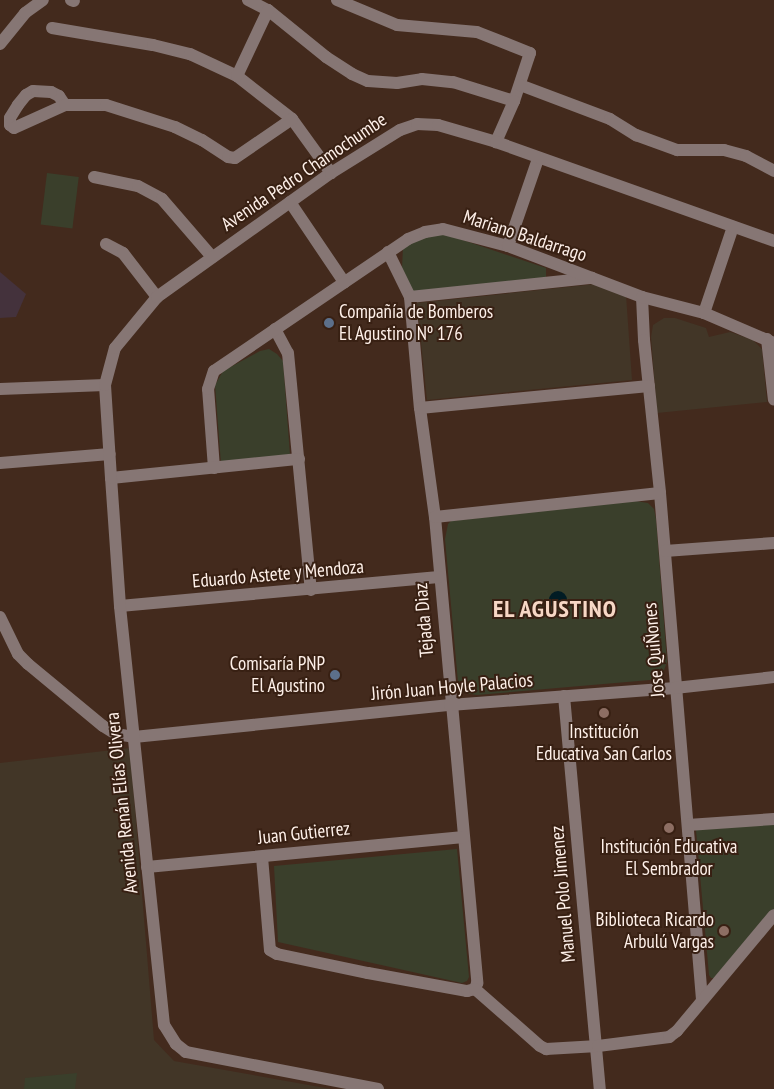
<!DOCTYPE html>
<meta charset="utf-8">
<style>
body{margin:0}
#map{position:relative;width:774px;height:1089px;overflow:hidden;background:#432a1d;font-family:"PT Sans Narrow",sans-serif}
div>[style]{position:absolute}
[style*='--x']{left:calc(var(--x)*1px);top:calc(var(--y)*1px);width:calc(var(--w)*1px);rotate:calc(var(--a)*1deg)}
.education>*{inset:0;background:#423627}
.medical>*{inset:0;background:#44323c}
.green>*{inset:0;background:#3a3f2b;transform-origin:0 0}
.water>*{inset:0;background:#011c24}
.round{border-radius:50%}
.minor>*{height:12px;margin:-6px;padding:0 6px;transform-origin:6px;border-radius:6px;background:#867674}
.dots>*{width:14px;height:14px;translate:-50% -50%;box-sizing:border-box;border:2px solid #382013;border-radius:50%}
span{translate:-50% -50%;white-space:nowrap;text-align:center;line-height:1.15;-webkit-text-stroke:4px #382013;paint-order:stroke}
.street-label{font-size:19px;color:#fef0e9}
.poi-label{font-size:19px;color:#fef0e9}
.left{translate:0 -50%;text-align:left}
.right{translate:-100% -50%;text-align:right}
.district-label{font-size:24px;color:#f7d7c5;font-weight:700;letter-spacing:1px}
</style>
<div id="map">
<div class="education">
<div style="clip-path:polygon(596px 284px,626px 295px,632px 380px,427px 400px,417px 303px)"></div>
<div style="clip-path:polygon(664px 318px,675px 318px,706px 328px,709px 337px,730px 332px,753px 340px,762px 349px,767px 402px,657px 413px,651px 337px,653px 325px)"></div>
<div style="clip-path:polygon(130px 748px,154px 1040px,174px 1061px,331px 1089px,0 1089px,0 763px)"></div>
</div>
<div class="medical">
<div style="clip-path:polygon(0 272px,26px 294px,16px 317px,0 318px)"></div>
</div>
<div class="green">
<div style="left:47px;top:173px;width:32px;height:52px;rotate:7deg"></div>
<div style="clip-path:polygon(428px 234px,445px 234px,546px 268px,546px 282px,414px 294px,402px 269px,403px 246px)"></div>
<div style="clip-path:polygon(269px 349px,277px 354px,283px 361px,290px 455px,221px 464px,215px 385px,223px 371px,260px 351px)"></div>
<div style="clip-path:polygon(636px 501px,648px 503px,654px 509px,656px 519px,667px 662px,663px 673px,650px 680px,477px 695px,464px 693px,458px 682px,445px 539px,448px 524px,451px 521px)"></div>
<div style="clip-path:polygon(774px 824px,774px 911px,714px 978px,711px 978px,709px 975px,696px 830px)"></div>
<div style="clip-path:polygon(457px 849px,469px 977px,467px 981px,462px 983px,278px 942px,274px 866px)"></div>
<div style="clip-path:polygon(77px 1073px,75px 1089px,24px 1089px,25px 1078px)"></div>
</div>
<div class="water">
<div class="round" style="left:549px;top:591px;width:18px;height:18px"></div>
</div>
<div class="minor">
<div style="--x:71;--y:0;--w:3;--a:18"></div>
<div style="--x:248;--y:0;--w:22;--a:27"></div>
<div style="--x:268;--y:10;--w:75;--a:39"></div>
<div style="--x:326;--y:57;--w:31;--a:33"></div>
<div style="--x:352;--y:74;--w:17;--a:24"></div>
<div style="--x:368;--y:81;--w:29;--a:4"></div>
<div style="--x:397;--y:83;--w:25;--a:-9"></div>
<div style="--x:422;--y:79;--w:31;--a:6"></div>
<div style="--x:453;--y:82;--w:64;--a:17.3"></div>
<div style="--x:337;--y:0;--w:65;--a:22.6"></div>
<div style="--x:397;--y:25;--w:80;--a:5"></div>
<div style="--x:477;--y:32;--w:57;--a:21.6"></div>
<div style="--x:530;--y:53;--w:51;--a:108.4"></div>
<div style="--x:514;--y:101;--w:45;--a:113.7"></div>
<div style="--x:52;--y:28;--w:102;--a:9.6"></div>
<div style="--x:153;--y:45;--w:38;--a:14"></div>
<div style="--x:190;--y:54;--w:52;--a:25.1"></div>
<div style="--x:237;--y:76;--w:70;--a:38"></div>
<div style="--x:292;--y:119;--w:67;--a:54.2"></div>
<div style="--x:0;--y:44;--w:40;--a:-51"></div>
<div style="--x:25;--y:13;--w:22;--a:-36"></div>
<div style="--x:237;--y:76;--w:73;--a:-64.8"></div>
<div style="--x:520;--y:85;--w:96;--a:20.7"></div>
<div style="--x:610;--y:119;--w:31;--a:32"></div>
<div style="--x:636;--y:135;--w:44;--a:20.1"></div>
<div style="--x:677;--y:150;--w:47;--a:0"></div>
<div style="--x:724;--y:150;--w:23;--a:15"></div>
<div style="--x:746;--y:156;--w:32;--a:28"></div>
<div style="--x:65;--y:105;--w:11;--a:-124"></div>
<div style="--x:59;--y:96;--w:9;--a:-153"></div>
<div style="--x:51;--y:92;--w:18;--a:-177"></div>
<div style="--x:33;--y:91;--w:8;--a:150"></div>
<div style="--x:26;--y:95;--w:13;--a:129"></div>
<div style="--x:18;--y:105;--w:15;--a:122"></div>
<div style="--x:10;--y:118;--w:7;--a:90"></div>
<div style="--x:10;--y:125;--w:5;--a:37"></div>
<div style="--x:14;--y:128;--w:56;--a:-24.3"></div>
<div style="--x:65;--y:105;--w:41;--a:0"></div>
<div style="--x:106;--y:105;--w:72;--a:17.7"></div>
<div style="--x:175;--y:127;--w:30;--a:26"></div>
<div style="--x:202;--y:140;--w:31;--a:33"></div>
<div style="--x:228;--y:157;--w:7;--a:8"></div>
<div style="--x:235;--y:158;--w:69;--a:-34.4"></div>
<div style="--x:94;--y:177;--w:45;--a:11.6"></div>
<div style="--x:138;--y:186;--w:27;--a:28"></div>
<div style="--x:162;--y:199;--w:77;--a:49.2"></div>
<div style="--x:290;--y:202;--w:97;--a:56"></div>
<div style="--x:106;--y:244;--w:19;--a:28"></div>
<div style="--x:123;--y:253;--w:56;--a:52.3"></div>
<div style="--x:508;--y:246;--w:92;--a:-71"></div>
<div style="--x:388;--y:252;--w:50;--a:63.9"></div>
<div style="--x:410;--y:297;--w:111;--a:84.9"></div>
<div style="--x:420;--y:408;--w:110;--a:82.2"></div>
<div style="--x:435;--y:517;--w:468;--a:84.8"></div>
<div style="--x:477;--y:983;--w:6;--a:108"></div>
<div style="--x:410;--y:297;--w:183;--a:-6"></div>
<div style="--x:642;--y:297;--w:43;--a:87.3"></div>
<div style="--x:644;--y:340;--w:154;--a:84"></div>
<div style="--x:660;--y:493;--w:508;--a:85.26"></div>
<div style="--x:704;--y:313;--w:91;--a:-71.4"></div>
<div style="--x:275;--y:329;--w:27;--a:62"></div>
<div style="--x:288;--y:353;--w:238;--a:84.5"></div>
<div style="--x:767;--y:339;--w:61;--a:83.5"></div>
<div style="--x:0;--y:389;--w:105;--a:-2.2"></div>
<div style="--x:420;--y:408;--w:230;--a:-5.5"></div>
<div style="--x:0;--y:463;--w:110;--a:-4.7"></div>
<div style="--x:214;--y:468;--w:79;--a:-94.3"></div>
<div style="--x:208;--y:389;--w:19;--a:-72"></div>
<div style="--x:214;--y:371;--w:235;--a:-34.2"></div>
<div style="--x:408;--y:239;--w:18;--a:-22"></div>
<div style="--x:425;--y:232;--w:18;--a:-9"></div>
<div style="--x:443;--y:229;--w:67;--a:14.7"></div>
<div style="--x:508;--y:246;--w:143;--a:20.8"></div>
<div style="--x:642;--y:297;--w:64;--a:14.5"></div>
<div style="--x:704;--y:313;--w:76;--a:23.2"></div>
<div style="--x:111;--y:478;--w:189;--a:-5.8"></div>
<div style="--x:435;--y:517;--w:226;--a:-6.1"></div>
<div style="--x:665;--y:551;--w:109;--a:-4.2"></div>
<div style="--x:120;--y:606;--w:320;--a:-5.2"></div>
<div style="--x:0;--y:617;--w:41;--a:64.1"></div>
<div style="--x:18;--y:654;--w:14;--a:45"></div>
<div style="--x:28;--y:664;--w:97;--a:39.6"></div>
<div style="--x:103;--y:726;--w:15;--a:32"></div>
<div style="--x:116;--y:734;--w:18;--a:9"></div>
<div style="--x:134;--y:737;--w:318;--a:-5.8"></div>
<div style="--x:450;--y:705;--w:226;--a:-4.3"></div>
<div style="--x:675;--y:688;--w:100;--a:-6.3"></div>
<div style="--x:564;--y:696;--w:395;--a:84.8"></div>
<div style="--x:688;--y:825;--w:86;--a:-4"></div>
<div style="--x:262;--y:857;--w:93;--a:85.1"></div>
<div style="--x:270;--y:950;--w:8;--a:30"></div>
<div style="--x:277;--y:954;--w:93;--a:11.8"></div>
<div style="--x:368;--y:973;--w:101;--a:10.3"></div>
<div style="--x:467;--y:991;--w:8;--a:-14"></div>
<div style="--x:147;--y:867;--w:318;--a:-5.4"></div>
<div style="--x:475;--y:989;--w:86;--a:41.2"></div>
<div style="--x:540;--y:1046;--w:7;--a:27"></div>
<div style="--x:546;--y:1049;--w:52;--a:-3.3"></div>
<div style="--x:598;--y:1046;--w:72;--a:-7.2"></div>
<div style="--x:669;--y:1037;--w:10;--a:-37"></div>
<div style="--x:677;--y:1031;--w:151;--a:-50.1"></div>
<div style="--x:378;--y:1089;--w:196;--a:-169.1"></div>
<div style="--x:186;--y:1052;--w:13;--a:-141"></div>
<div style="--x:176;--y:1044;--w:22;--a:-122"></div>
<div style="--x:164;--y:1025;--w:421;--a:-96"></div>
<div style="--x:120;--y:606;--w:128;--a:-94"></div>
<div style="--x:111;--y:478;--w:93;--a:-93.7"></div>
<div style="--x:105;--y:385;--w:38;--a:-75"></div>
<div style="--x:115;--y:348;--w:66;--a:-50.5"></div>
<div style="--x:157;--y:297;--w:214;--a:-35.5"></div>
<div style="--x:331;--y:173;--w:81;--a:-31.9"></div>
<div style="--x:400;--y:130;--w:18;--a:-19"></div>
<div style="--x:417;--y:124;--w:21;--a:3"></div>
<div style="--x:438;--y:125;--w:60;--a:16.3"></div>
<div style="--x:496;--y:142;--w:295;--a:19.6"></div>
</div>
<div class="dots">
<div style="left:329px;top:323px;background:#5c6f8a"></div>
<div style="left:335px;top:675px;background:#5c6f8a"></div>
<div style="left:604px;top:713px;background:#8d6e63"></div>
<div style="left:669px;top:828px;background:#8d6e63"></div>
<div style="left:724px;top:931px;background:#8d6e63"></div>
</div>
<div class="street-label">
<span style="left:304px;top:172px;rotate:-34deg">Avenida Pedro Chamochumbe</span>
<span style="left:525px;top:236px;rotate:18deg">Mariano Baldarrago</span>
<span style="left:278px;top:574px;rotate:-5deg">Eduardo Astete y Mendoza</span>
<span style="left:424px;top:620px;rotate:-95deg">Tejada Diaz</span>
<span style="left:654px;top:650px;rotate:-95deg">Jose QuiÑones</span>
<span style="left:452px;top:687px;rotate:-5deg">Jirón Juan Hoyle Palacios</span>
<span style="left:122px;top:803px;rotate:-96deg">Avenida Renán Elías Olivera</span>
<span style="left:304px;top:833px;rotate:-6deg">Juan Gutierrez</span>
<span style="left:563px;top:894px;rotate:-95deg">Manuel Polo Jimenez</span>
</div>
<div class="poi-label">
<span class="left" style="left:339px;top:323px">Compañía de Bomberos<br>El Agustino Nº 176</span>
<span class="right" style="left:325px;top:675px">Comisaría PNP<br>El Agustino</span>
<span style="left:604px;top:743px">Institución<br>Educativa San Carlos</span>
<span style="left:669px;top:858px">Institución Educativa<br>El Sembrador</span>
<span class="right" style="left:714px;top:931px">Biblioteca Ricardo<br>Arbulú Vargas</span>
</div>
<div class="district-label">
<span style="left:555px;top:609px">EL AGUSTINO</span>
</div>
</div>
